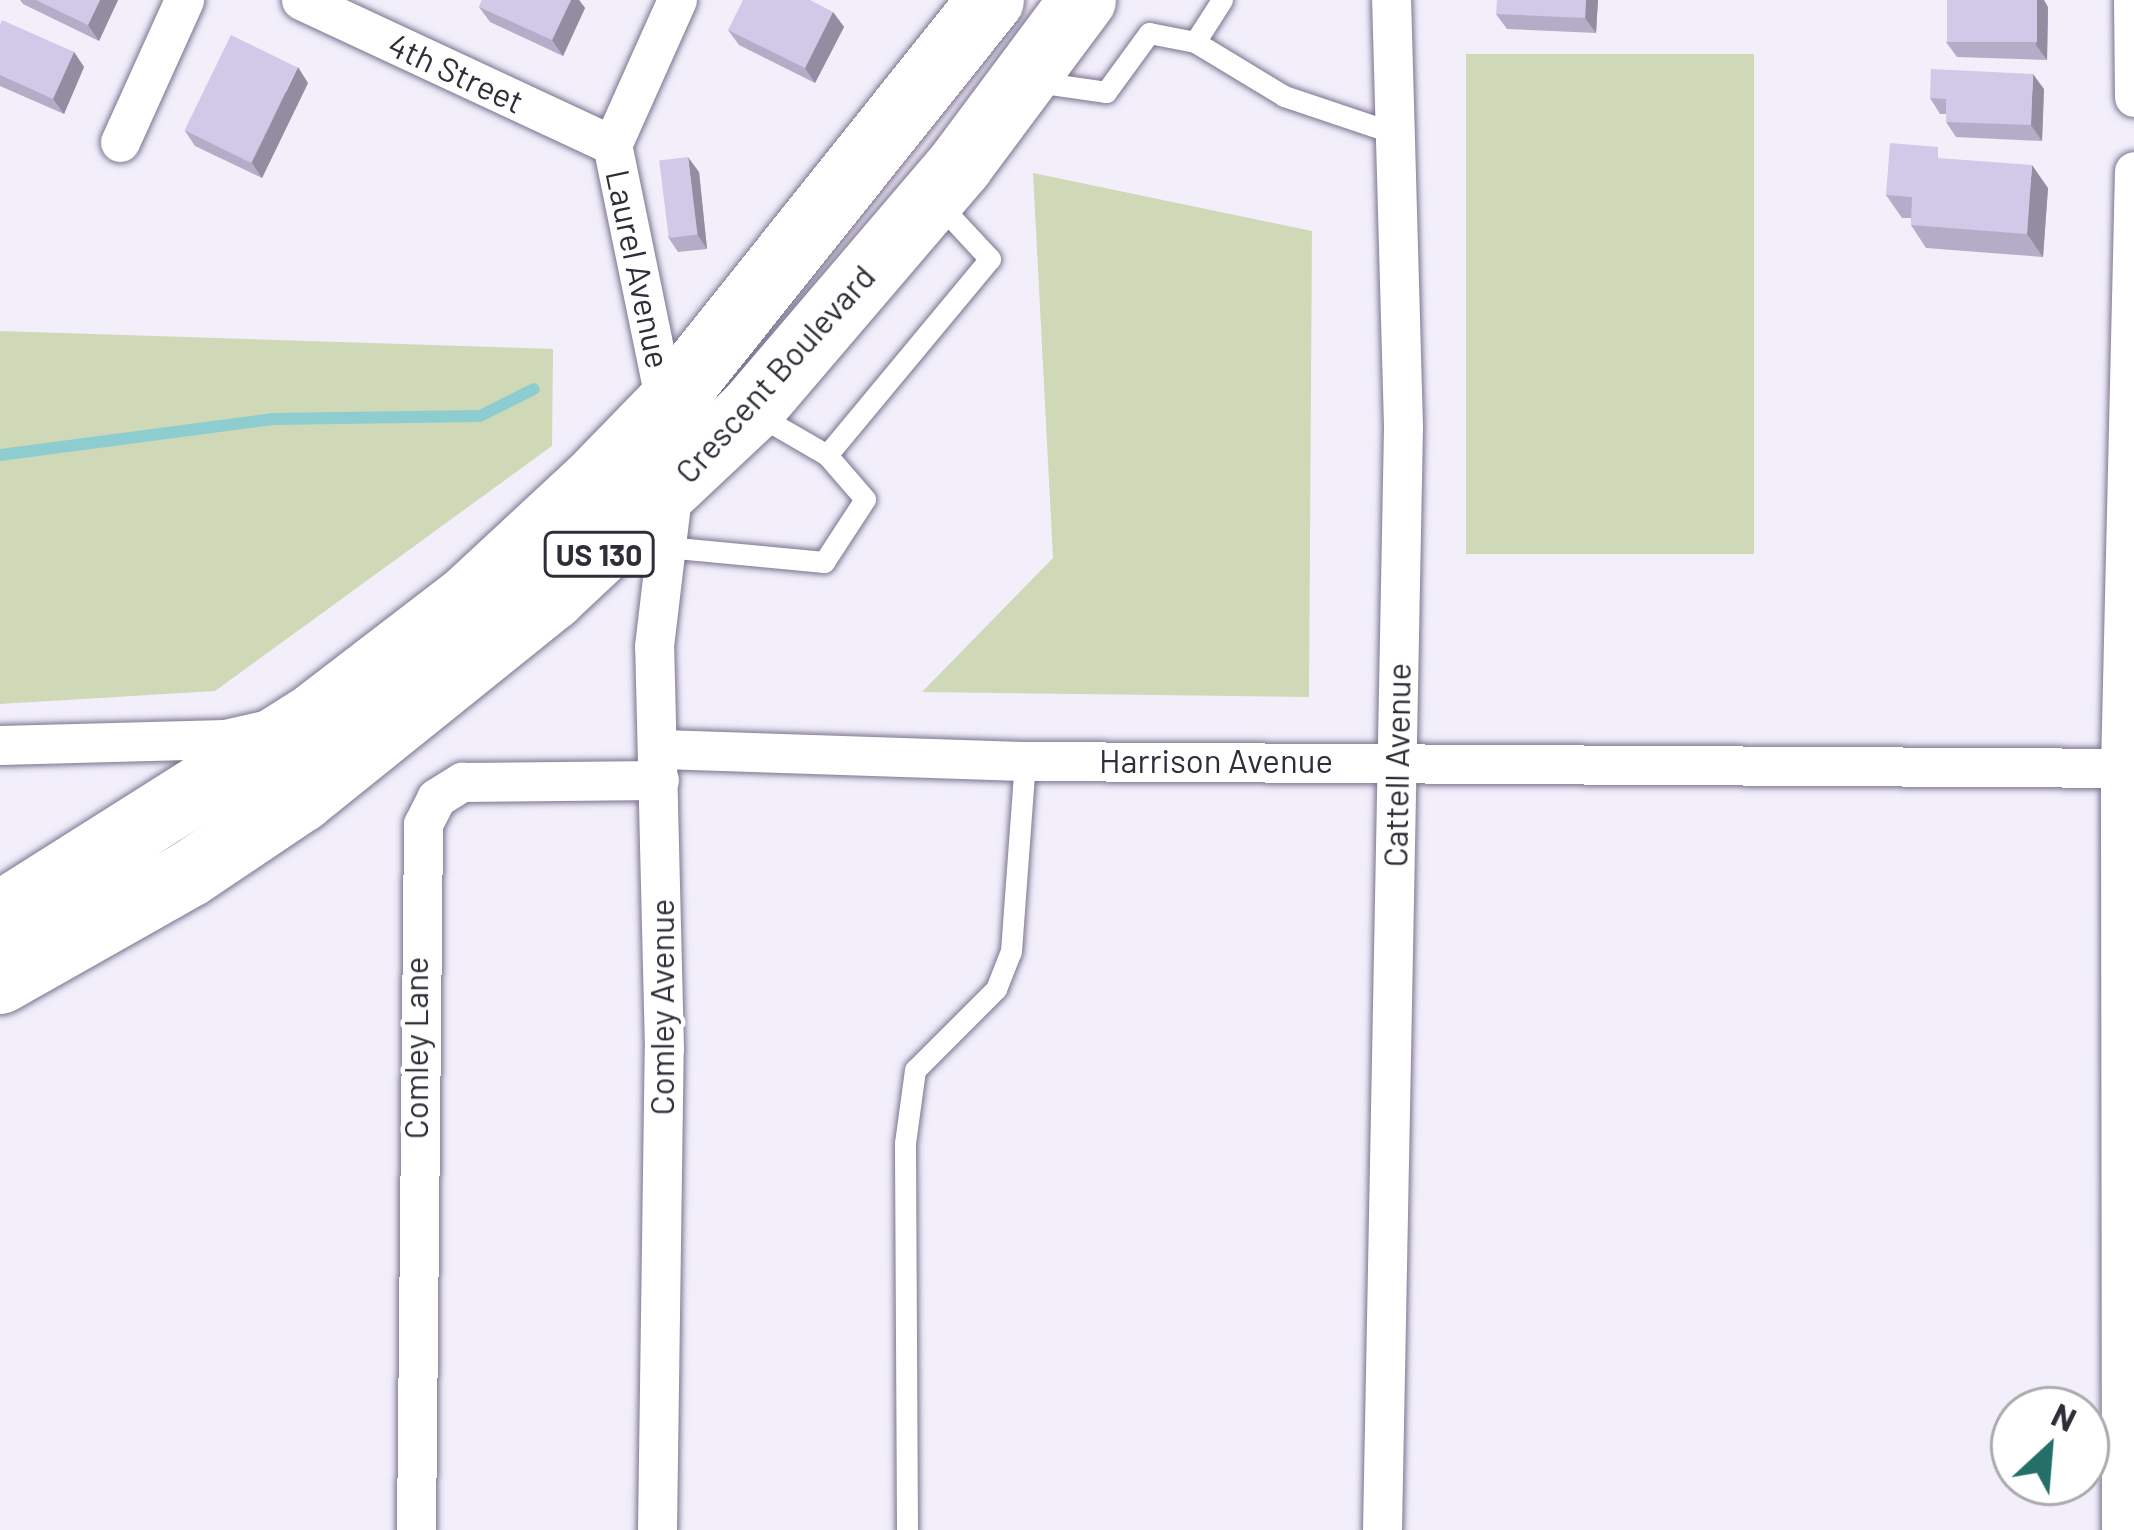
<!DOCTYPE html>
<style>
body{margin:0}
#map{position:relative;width:2134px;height:1530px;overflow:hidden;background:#f2effb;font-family:Barlow,sans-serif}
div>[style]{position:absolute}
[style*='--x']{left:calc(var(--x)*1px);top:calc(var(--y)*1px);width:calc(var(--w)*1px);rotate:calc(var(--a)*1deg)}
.green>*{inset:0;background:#d0d9b7;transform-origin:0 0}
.stream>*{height:12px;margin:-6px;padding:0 6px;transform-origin:6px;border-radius:6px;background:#8dcdcf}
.roads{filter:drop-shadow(0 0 3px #7b738f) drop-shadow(0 0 3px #7b738f)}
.service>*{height:21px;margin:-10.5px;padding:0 10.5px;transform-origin:10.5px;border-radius:10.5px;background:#fff}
.minor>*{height:39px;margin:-19.5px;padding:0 19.5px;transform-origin:19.5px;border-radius:19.5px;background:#fff}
.trunk>*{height:66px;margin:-33px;padding:0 33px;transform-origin:33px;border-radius:33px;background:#fff}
.wall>*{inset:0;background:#b5adc8}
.shaded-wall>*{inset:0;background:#938da2}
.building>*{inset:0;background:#d2c9e8;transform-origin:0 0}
span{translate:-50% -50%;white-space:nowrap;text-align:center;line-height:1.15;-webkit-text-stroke:9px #fff;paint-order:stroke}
.shield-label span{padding:3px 9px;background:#fff;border:3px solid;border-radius:9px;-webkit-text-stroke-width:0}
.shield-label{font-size:30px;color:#302c38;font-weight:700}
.street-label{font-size:33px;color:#302c38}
.north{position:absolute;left:1990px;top:1386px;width:120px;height:120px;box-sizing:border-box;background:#fff;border:3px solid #acabaf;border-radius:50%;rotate:26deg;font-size:33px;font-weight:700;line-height:48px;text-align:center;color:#302c38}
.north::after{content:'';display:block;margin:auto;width:42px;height:54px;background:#266f69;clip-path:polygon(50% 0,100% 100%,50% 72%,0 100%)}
</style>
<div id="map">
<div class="green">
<div style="left:1466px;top:54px;width:288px;height:500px"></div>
<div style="clip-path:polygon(1033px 173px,1312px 231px,1309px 697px,922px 692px,1053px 558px)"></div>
<div style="clip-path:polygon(0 331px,553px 349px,552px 446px,215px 691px,0 704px)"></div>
</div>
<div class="stream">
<div style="--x:0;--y:455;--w:274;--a:-7.5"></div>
<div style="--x:272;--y:419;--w:208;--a:-0.8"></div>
<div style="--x:480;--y:416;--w:60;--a:-26.6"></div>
</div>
<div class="roads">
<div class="service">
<div style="--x:1195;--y:42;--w:104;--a:31.2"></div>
<div style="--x:1284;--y:96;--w:113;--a:18.6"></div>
<div style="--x:1037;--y:82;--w:70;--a:8.2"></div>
<div style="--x:1106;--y:92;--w:73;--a:-53.9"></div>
<div style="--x:1149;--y:33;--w:47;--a:11.1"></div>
<div style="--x:1195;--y:42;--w:50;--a:-57.3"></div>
<div style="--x:758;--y:415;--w:80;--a:30.1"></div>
<div style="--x:827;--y:455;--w:255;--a:-50.3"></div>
<div style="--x:990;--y:259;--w:78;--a:-132.9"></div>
<div style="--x:666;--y:547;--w:159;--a:5.4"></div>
<div style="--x:824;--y:562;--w:75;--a:-56.9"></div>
<div style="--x:865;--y:499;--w:58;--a:-130.8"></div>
<div style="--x:907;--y:1530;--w:387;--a:-90.3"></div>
<div style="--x:905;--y:1143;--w:74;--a:-82.2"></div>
<div style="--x:915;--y:1070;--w:115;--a:-45"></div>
<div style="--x:996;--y:989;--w:41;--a:-68.5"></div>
<div style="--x:1011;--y:951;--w:191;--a:-85.8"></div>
</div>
<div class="minor">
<div style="--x:301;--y:0;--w:343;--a:25"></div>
<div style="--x:2133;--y:0;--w:97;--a:89.4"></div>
<div style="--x:120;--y:142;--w:156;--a:-65.7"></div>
<div style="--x:666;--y:407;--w:268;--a:-101.6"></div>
<div style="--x:612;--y:145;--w:159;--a:-65.9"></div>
<div style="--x:0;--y:745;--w:225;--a:-1.5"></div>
<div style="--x:225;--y:739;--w:45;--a:-12.8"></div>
<div style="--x:659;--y:749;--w:366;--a:1.9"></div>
<div style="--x:1025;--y:761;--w:1109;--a:0.36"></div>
<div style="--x:416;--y:1530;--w:706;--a:-89.43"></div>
<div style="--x:423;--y:824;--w:29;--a:-63"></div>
<div style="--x:436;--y:798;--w:31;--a:-32"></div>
<div style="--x:462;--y:782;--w:197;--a:-0.6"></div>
<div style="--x:657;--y:1530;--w:481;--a:-89.2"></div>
<div style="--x:664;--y:1049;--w:403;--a:-91.4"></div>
<div style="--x:654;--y:646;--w:161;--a:-83.2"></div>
<div style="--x:1382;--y:1530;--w:1104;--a:-88.91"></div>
<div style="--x:1403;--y:426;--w:426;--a:-91.6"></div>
<div style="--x:2121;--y:1530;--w:762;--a:-90.08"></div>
<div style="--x:2120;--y:768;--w:597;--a:-88.66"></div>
</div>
<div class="trunk">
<div style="--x:0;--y:915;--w:365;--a:-32.3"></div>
<div style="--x:309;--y:720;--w:200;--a:-37.5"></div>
<div style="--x:468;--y:598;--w:171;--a:-42.9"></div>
<div style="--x:593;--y:482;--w:105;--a:-45.8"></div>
<div style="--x:666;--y:407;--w:521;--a:-51.39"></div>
<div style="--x:0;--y:981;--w:219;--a:-29.5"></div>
<div style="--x:191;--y:873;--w:133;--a:-33.9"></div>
<div style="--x:301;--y:799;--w:322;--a:-38.8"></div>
<div style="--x:552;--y:597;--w:273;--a:-43.2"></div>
<div style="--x:751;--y:410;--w:322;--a:-49.5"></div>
<div style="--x:960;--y:165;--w:206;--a:-53.3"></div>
</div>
</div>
<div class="wall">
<div style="clip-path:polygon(20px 0,118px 0,99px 41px,23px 4px)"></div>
<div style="clip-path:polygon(482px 0,579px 0,585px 8px,563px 56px,490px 22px,479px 7px)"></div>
<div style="clip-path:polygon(1598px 0,1596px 33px,1507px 29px,1496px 14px)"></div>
<div style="clip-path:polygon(2048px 7px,2047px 60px,1957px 57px,1946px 42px)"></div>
<div style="clip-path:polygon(833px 12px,844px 27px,815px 83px,739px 45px,728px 30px)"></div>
<div style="clip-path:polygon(0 25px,74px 52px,84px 67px,64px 114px,0 86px)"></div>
<div style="clip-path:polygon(308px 83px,262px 178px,195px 146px,185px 131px)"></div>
<div style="clip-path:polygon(2044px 89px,2042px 141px,1956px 137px,1946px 122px,1946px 114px,1940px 114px,1930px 98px)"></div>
<div style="clip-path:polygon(1946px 159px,2048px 188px,2043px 257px,1926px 248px,1911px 225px,1911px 218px,1902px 218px,1886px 195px)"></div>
<div style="clip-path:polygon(699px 172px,707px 249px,678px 252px,668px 237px)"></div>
</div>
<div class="shaded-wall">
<div style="clip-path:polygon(100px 0,118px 0,99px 41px,88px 25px)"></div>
<div style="clip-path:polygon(571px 0,579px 0,585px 8px,563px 56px,552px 40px)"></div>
<div style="clip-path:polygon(1586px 0,1598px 0,1596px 33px,1585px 18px)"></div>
<div style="clip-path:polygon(2037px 0,2044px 0,2048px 7px,2047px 60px,2036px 45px)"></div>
<div style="clip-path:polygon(833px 12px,844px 27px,815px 83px,805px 68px)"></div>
<div style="clip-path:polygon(74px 52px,84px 67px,64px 114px,53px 99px)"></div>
<div style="clip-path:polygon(298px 67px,308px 83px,262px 178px,252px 163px)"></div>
<div style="clip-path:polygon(2033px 74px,2044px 89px,2042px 141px,2031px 125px)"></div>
<div style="clip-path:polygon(688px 157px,699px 172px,707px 249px,697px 234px)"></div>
<div style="clip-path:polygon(2032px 165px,2048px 188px,2043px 257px,2027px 234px)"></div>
</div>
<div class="building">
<div style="clip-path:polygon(36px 0,100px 0,88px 25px)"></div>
<div style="clip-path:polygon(482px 0,571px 0,552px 40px,479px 7px)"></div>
<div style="clip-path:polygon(743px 0,810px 0,833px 12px,805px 68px,728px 30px)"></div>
<div style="clip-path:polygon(1497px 0,1586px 0,1585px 18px,1496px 14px)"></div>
<div style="left:1947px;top:0;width:90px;height:42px"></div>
<div style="clip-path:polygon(2px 20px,74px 52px,53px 99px,0 75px,0 25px)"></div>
<div style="left:231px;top:35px;width:74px;height:106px;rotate:26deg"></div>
<div style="clip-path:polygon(1931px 69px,2033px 74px,2031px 125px,1946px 122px,1946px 99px,1930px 98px)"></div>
<div style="clip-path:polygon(1890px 143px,1938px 147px,1938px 158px,2032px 165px,2027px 234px,1911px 225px,1912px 197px,1886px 195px)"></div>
<div style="left:688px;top:157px;width:78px;height:29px;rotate:83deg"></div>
</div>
<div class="shield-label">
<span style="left:599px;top:554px">US 130</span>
</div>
<div class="street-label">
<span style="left:456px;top:73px;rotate:25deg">4th Street</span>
<span style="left:638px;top:269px;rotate:78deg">Laurel Avenue</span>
<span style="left:775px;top:374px;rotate:-48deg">Crescent Boulevard</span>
<span style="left:1216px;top:761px">Harrison Avenue</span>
<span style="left:1397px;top:765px;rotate:-89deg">Cattell Avenue</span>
<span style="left:662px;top:1007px;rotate:-90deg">Comley Avenue</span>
<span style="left:416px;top:1048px;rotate:-90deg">Comley Lane</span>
</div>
<div class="north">N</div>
</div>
